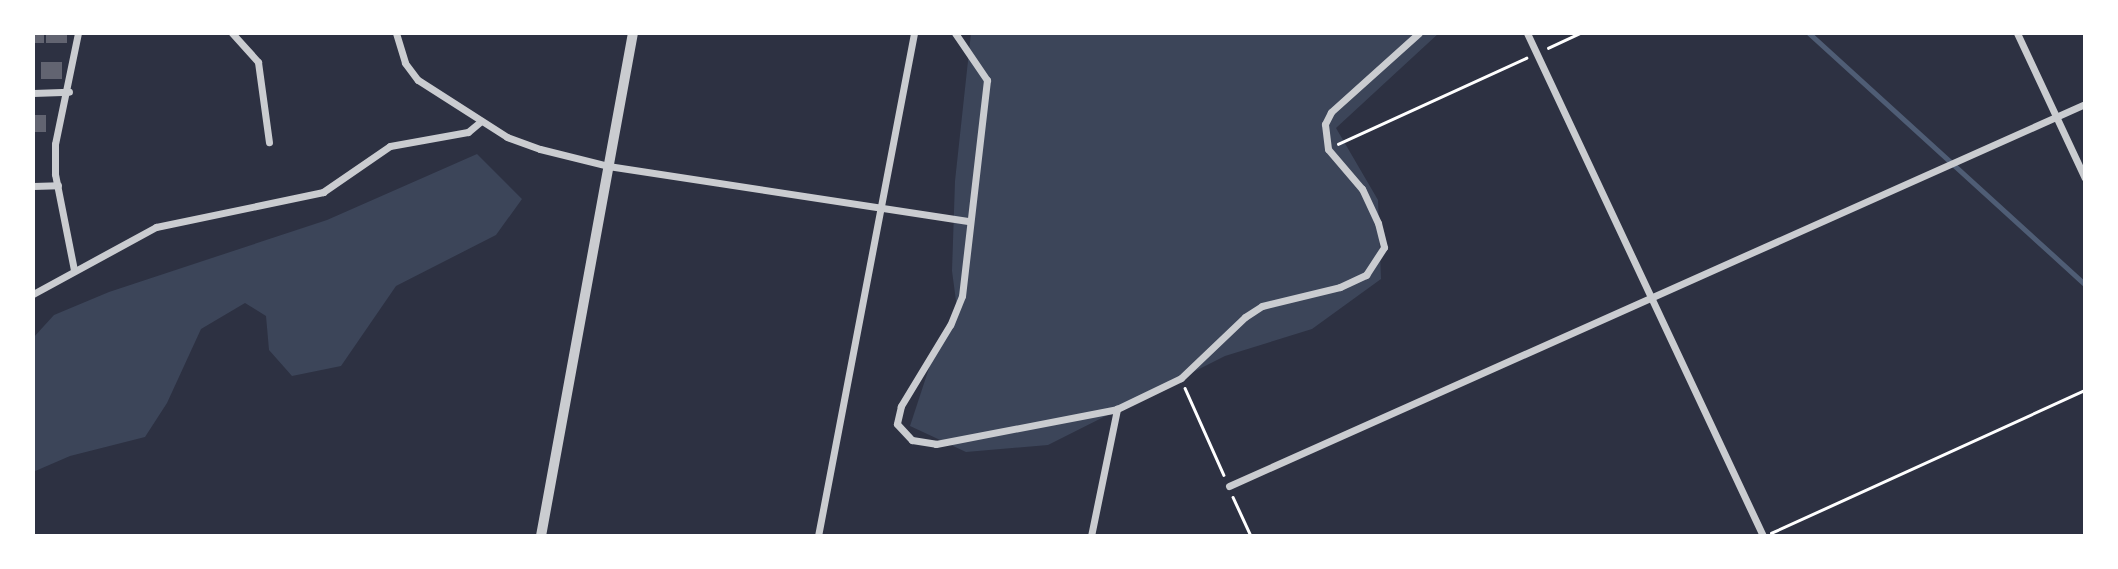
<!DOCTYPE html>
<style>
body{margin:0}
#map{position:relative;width:2118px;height:569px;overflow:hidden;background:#2d3142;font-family:"Public Sans",sans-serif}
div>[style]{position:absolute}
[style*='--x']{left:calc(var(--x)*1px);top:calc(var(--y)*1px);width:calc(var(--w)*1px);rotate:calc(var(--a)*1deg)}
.green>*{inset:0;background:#3c4559}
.stream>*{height:4.5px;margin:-2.25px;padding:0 2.25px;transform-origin:2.25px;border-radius:2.25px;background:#4f5d75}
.building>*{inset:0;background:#626471;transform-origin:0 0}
.path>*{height:2.5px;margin:-1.25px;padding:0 1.25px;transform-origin:1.25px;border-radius:1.25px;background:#fff}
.minor>*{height:7px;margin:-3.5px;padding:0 3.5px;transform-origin:3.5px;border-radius:3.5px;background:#caccd0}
.tertiary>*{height:10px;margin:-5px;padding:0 5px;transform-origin:5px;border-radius:5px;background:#caccd0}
span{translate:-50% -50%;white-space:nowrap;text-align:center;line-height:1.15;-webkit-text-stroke:7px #fff;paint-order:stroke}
.frame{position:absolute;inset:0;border:35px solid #fff;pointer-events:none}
</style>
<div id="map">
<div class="green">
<div style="clip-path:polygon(971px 33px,1439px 33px,1336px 128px,1378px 200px,1381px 279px,1312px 329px,1225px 356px,1048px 445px,966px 452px,910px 426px,931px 362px,958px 316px,952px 271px,955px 181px)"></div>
<div style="clip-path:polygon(477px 154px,522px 199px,496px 235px,396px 286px,341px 366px,292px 376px,269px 350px,266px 316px,245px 303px,201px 329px,167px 403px,145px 437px,70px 456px,33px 472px,33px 338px,54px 315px,109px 292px,327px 220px)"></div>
</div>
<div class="stream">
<div style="--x:1809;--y:33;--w:373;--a:42.3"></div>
</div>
<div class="building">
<div style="left:33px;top:33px;width:11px;height:10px"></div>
<div style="left:46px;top:33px;width:21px;height:10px"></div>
<div style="left:41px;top:62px;width:21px;height:17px"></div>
<div style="left:33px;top:115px;width:13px;height:17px"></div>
</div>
<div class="path">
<div style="--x:1548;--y:48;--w:35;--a:-25"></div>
<div style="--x:1338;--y:144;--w:207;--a:-24.6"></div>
<div style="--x:1185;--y:388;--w:95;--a:65.9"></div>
<div style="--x:1233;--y:497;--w:43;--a:65.2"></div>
<div style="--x:1771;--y:533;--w:345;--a:-24.5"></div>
</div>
<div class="minor">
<div style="--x:232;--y:33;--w:39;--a:48"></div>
<div style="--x:258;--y:62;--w:81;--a:82.2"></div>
<div style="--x:396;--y:33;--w:31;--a:73"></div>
<div style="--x:405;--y:63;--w:21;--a:53"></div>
<div style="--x:418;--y:80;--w:106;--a:32.6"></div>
<div style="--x:507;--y:137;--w:35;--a:20"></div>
<div style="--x:540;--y:149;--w:70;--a:14"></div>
<div style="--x:608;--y:166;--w:364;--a:8.7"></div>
<div style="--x:955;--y:33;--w:57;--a:55.8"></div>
<div style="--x:987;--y:80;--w:217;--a:96.6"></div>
<div style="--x:962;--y:296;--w:31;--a:112"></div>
<div style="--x:950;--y:325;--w:95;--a:121.2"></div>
<div style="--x:901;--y:406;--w:18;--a:103"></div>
<div style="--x:897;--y:424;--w:22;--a:47"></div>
<div style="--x:912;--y:440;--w:24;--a:9"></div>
<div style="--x:936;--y:444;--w:184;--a:-10.9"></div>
<div style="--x:1117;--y:409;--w:71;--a:-25.8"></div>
<div style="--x:1181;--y:378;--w:88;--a:-43.6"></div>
<div style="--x:1245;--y:317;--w:20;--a:-33"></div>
<div style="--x:1262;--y:306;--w:80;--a:-13.7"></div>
<div style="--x:1340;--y:287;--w:29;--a:-25"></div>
<div style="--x:1366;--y:275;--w:33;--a:-57"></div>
<div style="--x:1384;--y:247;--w:25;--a:-104"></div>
<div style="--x:1378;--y:223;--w:38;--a:-115"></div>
<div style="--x:1362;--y:189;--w:52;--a:-130.4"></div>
<div style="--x:1328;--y:149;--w:25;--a:-97"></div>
<div style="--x:1325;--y:124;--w:13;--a:-63"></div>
<div style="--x:1331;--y:112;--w:118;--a:-41.9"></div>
<div style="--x:1527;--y:33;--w:556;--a:64.86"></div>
<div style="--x:2017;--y:33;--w:160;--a:64.9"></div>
<div style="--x:33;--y:93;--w:36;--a:-2"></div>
<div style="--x:33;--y:186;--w:25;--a:-2"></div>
<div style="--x:74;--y:270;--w:98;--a:-101.2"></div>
<div style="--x:55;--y:174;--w:30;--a:-90"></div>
<div style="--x:55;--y:144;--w:113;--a:-78.3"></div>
<div style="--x:33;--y:294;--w:140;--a:-28.6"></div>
<div style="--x:156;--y:227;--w:171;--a:-11.8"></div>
<div style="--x:323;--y:192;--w:81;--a:-34.5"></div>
<div style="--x:390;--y:146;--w:79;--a:-10.2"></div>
<div style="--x:468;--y:132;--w:17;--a:-40"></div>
<div style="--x:1229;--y:486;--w:937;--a:-24.05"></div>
<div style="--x:818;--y:536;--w:512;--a:-79.19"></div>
<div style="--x:1091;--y:536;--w:130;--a:-78.4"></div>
</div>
<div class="tertiary">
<div style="--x:541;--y:536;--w:511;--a:-79.64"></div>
</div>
<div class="frame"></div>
</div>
